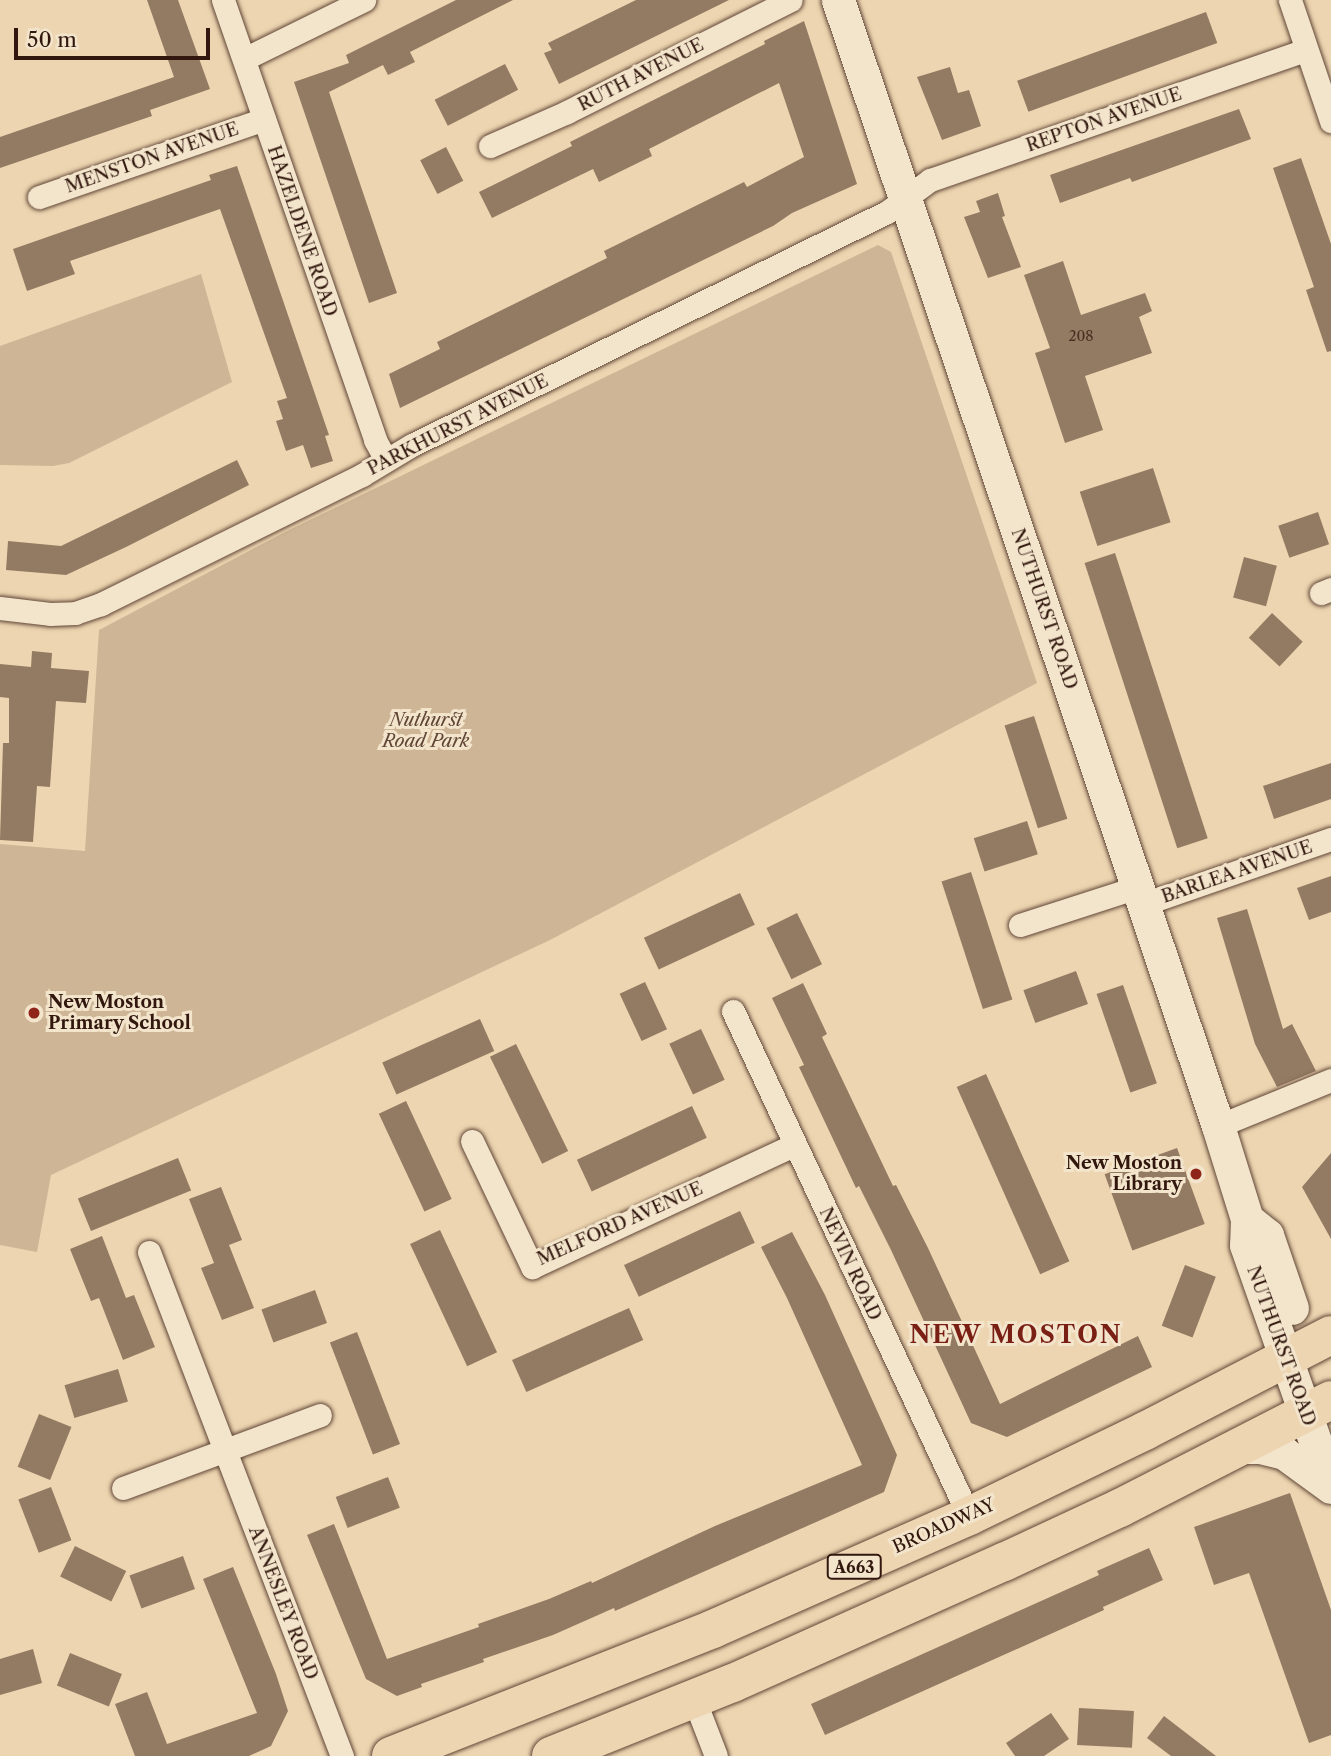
<!DOCTYPE html>
<style>
body{margin:0}
#map{position:relative;width:1331px;height:1756px;overflow:hidden;background:#edd5b1;font-family:"Libre Caslon Text",serif}
div>[style]{position:absolute}
[style*='--x']{left:calc(var(--x)*1px);top:calc(var(--y)*1px);width:calc(var(--w)*1px);rotate:calc(var(--a)*1deg)}
.green>*{inset:0;background:#cdb595}
.building>*{inset:0;background:#937a62;transform-origin:0 0}
.roads{filter:drop-shadow(0 0 2px #604636) drop-shadow(0 0 2px #604636)}
.street>*{height:23px;margin:-11.5px;padding:0 11.5px;transform-origin:11.5px;border-radius:11.5px;background:#f3e4cc}
.secondary>*{height:33px;margin:-16.5px;padding:0 16.5px;transform-origin:16.5px;border-radius:16.5px;background:#f3e4cc}
.highway>*{height:38px;margin:-19px;padding:0 19px;transform-origin:19px;border-radius:19px;background:#edd5b1}
.dots>*{width:19px;height:19px;translate:-50% -50%;box-sizing:border-box;border:4px solid #f3e4cc;border-radius:50%}
span{translate:-50% -50%;white-space:nowrap;text-align:center;line-height:1.15;-webkit-text-stroke:6px #f3e4cc;paint-order:stroke}
.number-label{font-size:14px;color:#4a3022}
.number-label span{-webkit-text-stroke-width:0}
.shield-label span{padding:2px 5px;background:#f3e4cc;border:2px solid;border-radius:5px;-webkit-text-stroke-width:0}
.shield-label{font-size:16px;color:#31170d;font-weight:700}
.street-label{font-size:18px;color:#31170d}
.park-label{font-size:18px;color:#604636;font-style:italic}
.poi-label{font-size:18px;color:#31170d;font-weight:700}
.left{translate:0 -50%;text-align:left}
.right{translate:-100% -50%;text-align:right}
.district-label{font-size:24px;color:#7a1f14;font-weight:700;letter-spacing:2px}
.scale{position:absolute;left:14px;top:28px;width:196px;height:32px;box-sizing:border-box;border:4px solid #31170d;border-top:0;padding-left:9px;font-size:21px;line-height:24px;white-space:nowrap;color:#31170d;-webkit-text-stroke:5px #f3e4cc;paint-order:stroke}
</style>
<div id="map">
<div class="green">
<div style="clip-path:polygon(878px 245px,891px 252px,1037px 683px,550px 940px,51px 1175px,37px 1252px,0 1245px,0 844px,85px 851px,99px 630px,285px 532px)"></div>
<div style="clip-path:polygon(201px 274px,232px 382px,69px 463px,53px 466px,0 465px,0 346px)"></div>
</div>
<div class="building">
<div style="clip-path:polygon(147px 0,178px 0,210px 89px,150px 110px,152px 116px,0 168px,0 137px,174px 77px)"></div>
<div style="clip-path:polygon(456px 0,513px 0,410px 52px,415px 62px,388px 75px,383px 65px,329px 92px,397px 293px,369px 303px,294px 82px,349px 63px,346px 55px)"></div>
<div style="clip-path:polygon(636px 0,729px 0,559px 84px,544px 53px,552px 50px,548px 43px)"></div>
<div style="left:1206px;top:12px;width:33px;height:201px;rotate:70deg"></div>
<div style="clip-path:polygon(804px 21px,857px 184px,792px 213px,773px 226px,400px 408px,389px 374px,440px 349px,437px 342px,607px 258px,604px 251px,744px 182px,747px 187px,804px 157px,779px 83px,649px 149px,652px 156px,599px 182px,593px 169px,492px 218px,479px 192px,572px 146px,570px 142px,765px 44px,764px 41px)"></div>
<div style="left:505px;top:64px;width:29px;height:79px;rotate:63deg"></div>
<div style="clip-path:polygon(950px 67px,958px 93px,969px 90px,981px 126px,942px 140px,917px 77px)"></div>
<div style="clip-path:polygon(1239px 109px,1251px 139px,1132px 182px,1130px 178px,1060px 203px,1050px 175px)"></div>
<div style="left:446px;top:147px;width:38px;height:29px;rotate:63deg"></div>
<div style="clip-path:polygon(1301px 158px,1331px 244px,1331px 351px,1327px 352px,1306px 290px,1314px 287px,1273px 168px)"></div>
<div style="clip-path:polygon(237px 166px,329px 435px,325px 436px,333px 461px,311px 468px,303px 445px,286px 451px,276px 421px,283px 419px,277px 401px,287px 398px,220px 209px,70px 261px,75px 274px,27px 291px,13px 249px,211px 180px,209px 175px)"></div>
<div style="clip-path:polygon(998px 193px,1005px 216px,1002px 217px,1021px 267px,988px 278px,964px 217px,980px 212px,976px 201px)"></div>
<div style="clip-path:polygon(1063px 261px,1081px 315px,1145px 293px,1152px 311px,1139px 317px,1152px 353px,1085px 376px,1103px 430px,1065px 443px,1035px 353px,1050px 348px,1024px 275px)"></div>
<div style="clip-path:polygon(237px 460px,249px 485px,126px 547px,66px 575px,6px 570px,8px 541px,61px 546px)"></div>
<div style="left:1153px;top:468px;width:57px;height:77px;rotate:72deg"></div>
<div style="left:1318px;top:512px;width:34px;height:42px;rotate:71deg"></div>
<div style="left:1115px;top:553px;width:300px;height:32px;rotate:72deg"></div>
<div style="left:1244px;top:557px;width:34px;height:42px;rotate:15deg"></div>
<div style="left:1272px;top:613px;width:42px;height:34px;rotate:43deg"></div>
<div style="clip-path:polygon(32px 651px,52px 653px,51px 668px,89px 671px,86px 703px,56px 701px,50px 787px,37px 786px,33px 842px,0 840px,3px 743px,9px 743px,9px 698px,0 697px,0 664px,31px 667px)"></div>
<div style="left:1034px;top:716px;width:108px;height:31px;rotate:72deg"></div>
<div style="clip-path:polygon(1331px 763px,1331px 799px,1274px 819px,1263px 786px)"></div>
<div style="left:1027px;top:821px;width:35px;height:56px;rotate:72deg"></div>
<div style="left:971px;top:872px;width:134px;height:31px;rotate:72deg"></div>
<div style="clip-path:polygon(1331px 876px,1331px 912px,1309px 920px,1297px 888px)"></div>
<div style="left:740px;top:893px;width:35px;height:106px;rotate:65deg"></div>
<div style="clip-path:polygon(1247px 909px,1283px 1029px,1292px 1024px,1316px 1071px,1277px 1087px,1255px 1044px,1217px 918px)"></div>
<div style="left:797px;top:913px;width:57px;height:34px;rotate:64deg"></div>
<div style="left:1076px;top:971px;width:35px;height:56px;rotate:70deg"></div>
<div style="left:645px;top:982px;width:52px;height:28px;rotate:65deg"></div>
<div style="clip-path:polygon(803px 983px,827px 1034px,822px 1037px,893px 1186px,896px 1185px,928px 1248px,1000px 1404px,1138px 1336px,1152px 1367px,1007px 1437px,971px 1423px,891px 1250px,859px 1186px,856px 1188px,799px 1067px,804px 1065px,772px 998px)"></div>
<div style="left:1123px;top:985px;width:104px;height:28px;rotate:71deg"></div>
<div style="left:480px;top:1019px;width:35px;height:107px;rotate:66deg"></div>
<div style="left:701px;top:1029px;width:56px;height:35px;rotate:65deg"></div>
<div style="left:516px;top:1044px;width:119px;height:29px;rotate:64deg"></div>
<div style="left:986px;top:1074px;width:205px;height:32px;rotate:66deg"></div>
<div style="left:406px;top:1101px;width:108px;height:30px;rotate:65deg"></div>
<div style="left:692px;top:1106px;width:35px;height:127px;rotate:65deg"></div>
<div style="left:1177px;top:1148px;width:81px;height:77px;rotate:70deg"></div>
<div style="clip-path:polygon(1331px 1153px,1331px 1239px,1302px 1187px)"></div>
<div style="left:178px;top:1158px;width:35px;height:108px;rotate:68deg"></div>
<div style="clip-path:polygon(221px 1187px,242px 1240px,229px 1245px,254px 1308px,222px 1320px,201px 1268px,214px 1263px,189px 1199px)"></div>
<div style="left:740px;top:1211px;width:35px;height:128px;rotate:65deg"></div>
<div style="left:440px;top:1230px;width:135px;height:33px;rotate:65deg"></div>
<div style="clip-path:polygon(792px 1232px,825px 1295px,897px 1455px,884px 1492px,615px 1611px,614px 1608px,553px 1635px,483px 1659px,484px 1662px,421px 1684px,422px 1687px,397px 1696px,366px 1679px,307px 1535px,334px 1524px,387px 1659px,479px 1627px,478px 1624px,549px 1599px,591px 1581px,592px 1583px,715px 1526px,862px 1465px,787px 1298px,761px 1247px)"></div>
<div style="clip-path:polygon(102px 1236px,126px 1298px,134px 1295px,155px 1347px,123px 1360px,99px 1298px,91px 1301px,70px 1249px)"></div>
<div style="left:1185px;top:1265px;width:33px;height:65px;rotate:21deg"></div>
<div style="left:315px;top:1290px;width:35px;height:57px;rotate:70deg"></div>
<div style="left:629px;top:1308px;width:35px;height:128px;rotate:66deg"></div>
<div style="left:357px;top:1332px;width:120px;height:29px;rotate:69deg"></div>
<div style="left:118px;top:1369px;width:34px;height:56px;rotate:73deg"></div>
<div style="left:39px;top:1414px;width:35px;height:57px;rotate:22deg"></div>
<div style="left:388px;top:1477px;width:33px;height:56px;rotate:69deg"></div>
<div style="left:51px;top:1487px;width:57px;height:35px;rotate:69deg"></div>
<div style="clip-path:polygon(1290px 1493px,1331px 1610px,1331px 1735px,1309px 1743px,1249px 1573px,1214px 1585px,1194px 1527px)"></div>
<div style="left:75px;top:1546px;width:57px;height:34px;rotate:26deg"></div>
<div style="clip-path:polygon(1149px 1548px,1163px 1580px,1103px 1607px,1104px 1610px,825px 1735px,811px 1704px,1099px 1575px,1097px 1571px)"></div>
<div style="left:183px;top:1556px;width:35px;height:57px;rotate:70deg"></div>
<div style="clip-path:polygon(233px 1567px,276px 1674px,288px 1711px,271px 1746px,249px 1756px,135px 1756px,115px 1704px,147px 1692px,167px 1744px,257px 1713px,203px 1579px)"></div>
<div style="clip-path:polygon(33px 1649px,42px 1683px,0 1695px,0 1659px)"></div>
<div style="left:70px;top:1653px;width:56px;height:35px;rotate:22deg"></div>
<div style="left:1079px;top:1708px;width:55px;height:37px;rotate:3deg"></div>
<div style="clip-path:polygon(1051px 1713px,1069px 1739px,1044px 1756px,1015px 1756px,1006px 1743px)"></div>
<div style="clip-path:polygon(1164px 1716px,1216px 1756px,1171px 1756px,1147px 1738px)"></div>
</div>
<div class="roads">
<div class="street">
<div style="--x:223;--y:0;--w:466;--a:70.9"></div>
<div style="--x:375;--y:440;--w:23;--a:61"></div>
<div style="--x:1290;--y:0;--w:128;--a:71.3"></div>
<div style="--x:244;--y:59;--w:134;--a:-26.2"></div>
<div style="--x:490;--y:146;--w:84;--a:-23.8"></div>
<div style="--x:567;--y:112;--w:250;--a:-26.6"></div>
<div style="--x:39;--y:197;--w:238;--a:-19.1"></div>
<div style="--x:1321;--y:593;--w:11;--a:-22"></div>
<div style="--x:0;--y:608;--w:50;--a:6.8"></div>
<div style="--x:50;--y:614;--w:25;--a:-2"></div>
<div style="--x:75;--y:613;--w:28;--a:-19"></div>
<div style="--x:101;--y:604;--w:291;--a:-26.3"></div>
<div style="--x:362;--y:475;--w:58;--a:-31"></div>
<div style="--x:412;--y:445;--w:529;--a:-26.13"></div>
<div style="--x:887;--y:212;--w:54;--a:-36.7"></div>
<div style="--x:930;--y:180;--w:398;--a:-19.1"></div>
<div style="--x:1144;--y:904;--w:198;--a:-19.2"></div>
<div style="--x:1020;--y:925;--w:124;--a:-17.9"></div>
<div style="--x:733;--y:1011;--w:557;--a:64.95"></div>
<div style="--x:1218;--y:1126;--w:122;--a:-22.2"></div>
<div style="--x:472;--y:1141;--w:140;--a:64.5"></div>
<div style="--x:532;--y:1267;--w:289;--a:-25"></div>
<div style="--x:149;--y:1252;--w:540;--a:69.05"></div>
<div style="--x:123;--y:1488;--w:210;--a:-20.3"></div>
<div style="--x:694;--y:1699;--w:61;--a:68.9"></div>
</div>
<div class="secondary">
<div style="--x:838;--y:0;--w:1188;--a:71.35"></div>
<div style="--x:1218;--y:1126;--w:97;--a:72.7"></div>
<div style="--x:1247;--y:1219;--w:26;--a:92"></div>
<div style="--x:1246;--y:1245;--w:226;--a:70.6"></div>
<div style="--x:1321;--y:1458;--w:15;--a:48"></div>
<div style="--x:1247;--y:1219;--w:26;--a:39"></div>
<div style="--x:1267;--y:1235;--w:77;--a:71.1"></div>
<div style="--x:1239;--y:1447;--w:21;--a:0"></div>
<div style="--x:1260;--y:1447;--w:25;--a:14"></div>
<div style="--x:1284;--y:1453;--w:58;--a:35.9"></div>
</div>
<div class="highway">
<div style="--x:391;--y:1756;--w:346;--a:-21.5"></div>
<div style="--x:713;--y:1629;--w:280;--a:-23.8"></div>
<div style="--x:969;--y:1516;--w:195;--a:-25.8"></div>
<div style="--x:1145;--y:1431;--w:209;--a:-27.3"></div>
<div style="--x:551;--y:1756;--w:196;--a:-21.9"></div>
<div style="--x:733;--y:1683;--w:297;--a:-24.1"></div>
<div style="--x:1004;--y:1562;--w:128;--a:-25"></div>
<div style="--x:1120;--y:1508;--w:237;--a:-27.1"></div>
</div>
</div>
<div class="dots">
<div style="left:34px;top:1013px;background:#8f2418"></div>
<div style="left:1196px;top:1174px;background:#8f2418"></div>
</div>
<div class="number-label">
<span style="left:1081px;top:336px">208</span>
</div>
<div class="shield-label">
<span style="left:854px;top:1567px">A663</span>
</div>
<div class="street-label">
<span style="left:641px;top:75px;rotate:-27deg">RUTH AVENUE</span>
<span style="left:1104px;top:120px;rotate:-19deg">REPTON AVENUE</span>
<span style="left:152px;top:158px;rotate:-19deg">MENSTON AVENUE</span>
<span style="left:302px;top:231px;rotate:71deg">HAZELDENE ROAD</span>
<span style="left:458px;top:425px;rotate:-27deg">PARKHURST AVENUE</span>
<span style="left:1044px;top:609px;rotate:71deg">NUTHURST ROAD</span>
<span style="left:1237px;top:872px;rotate:-19deg">BARLEA AVENUE</span>
<span style="left:620px;top:1224px;rotate:-24deg">MELFORD AVENUE</span>
<span style="left:850px;top:1264px;rotate:65deg">NEVIN ROAD</span>
<span style="left:1281px;top:1346px;rotate:70deg">NUTHURST ROAD</span>
<span style="left:944px;top:1526px;rotate:-24deg">BROADWAY</span>
<span style="left:283px;top:1603px;rotate:69deg">ANNESLEY ROAD</span>
</div>
<div class="park-label">
<span style="left:426px;top:731px">Nuthurst<br>Road Park</span>
</div>
<div class="poi-label">
<span class="left" style="left:48px;top:1013px">New Moston<br>Primary School</span>
<span class="right" style="left:1182px;top:1174px">New Moston<br>Library</span>
</div>
<div class="district-label">
<span style="left:1016px;top:1335px">NEW MOSTON</span>
</div>
<div class="scale">50 m</div>
</div>
